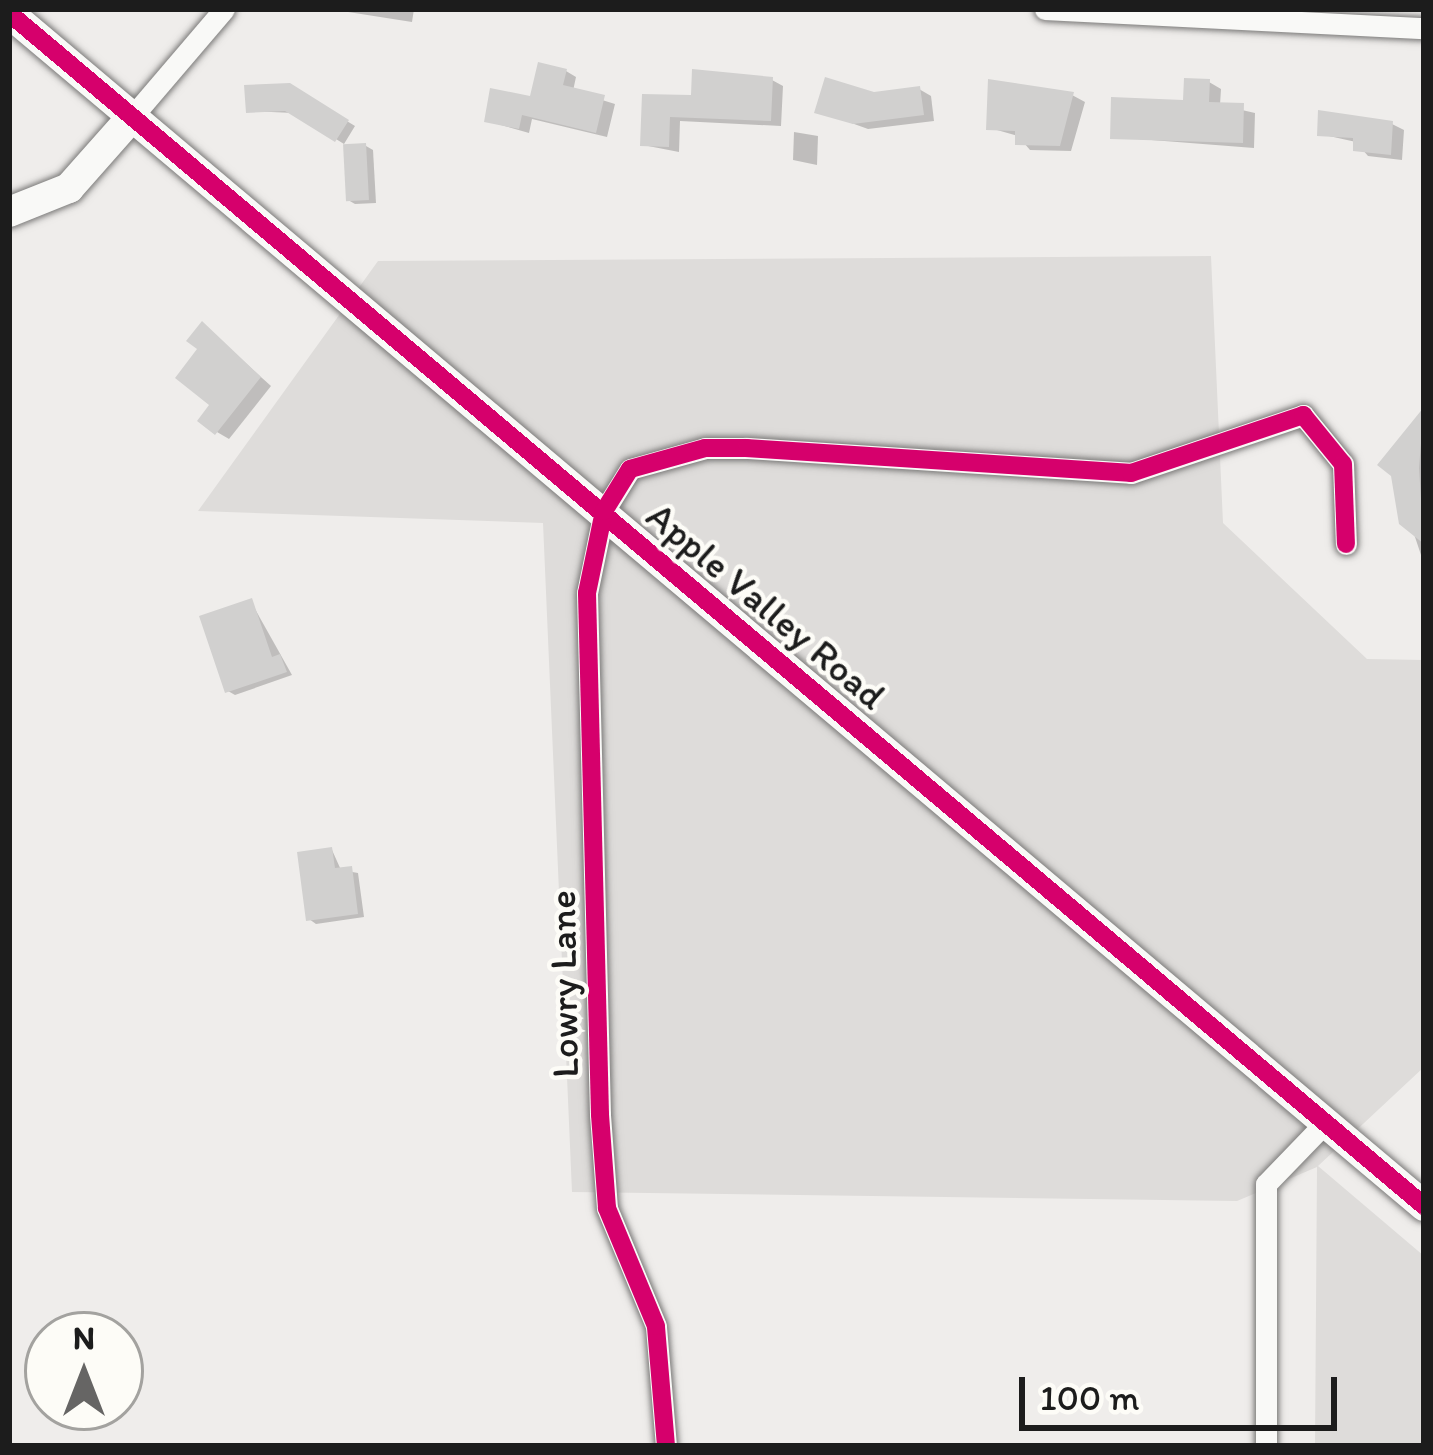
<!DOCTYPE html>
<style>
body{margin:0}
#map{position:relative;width:1433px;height:1455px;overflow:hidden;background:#efedeb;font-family:Itim,sans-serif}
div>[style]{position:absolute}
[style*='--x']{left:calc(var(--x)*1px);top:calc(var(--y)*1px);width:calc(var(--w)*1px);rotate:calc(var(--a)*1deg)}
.green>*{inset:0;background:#dedcda}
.shadow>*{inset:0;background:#0003}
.building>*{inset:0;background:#d1d0cf;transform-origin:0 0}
.roads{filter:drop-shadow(0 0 3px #7b7a79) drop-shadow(0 0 3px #7b7a79)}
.street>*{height:21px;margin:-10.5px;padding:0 10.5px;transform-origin:10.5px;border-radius:10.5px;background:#f9f9f7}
.secondary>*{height:30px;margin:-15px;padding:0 15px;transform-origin:15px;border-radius:15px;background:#f9f9f7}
.cycleway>*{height:18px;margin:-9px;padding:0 9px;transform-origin:9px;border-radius:9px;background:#d6006c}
span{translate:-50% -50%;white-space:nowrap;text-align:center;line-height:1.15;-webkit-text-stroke:9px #fdfcf7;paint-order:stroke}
.street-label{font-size:39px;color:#1c1c1c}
.frame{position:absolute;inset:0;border:12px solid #1c1c1c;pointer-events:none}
.north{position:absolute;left:24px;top:1311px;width:120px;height:120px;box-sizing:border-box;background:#fdfcf7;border:3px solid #a3a29f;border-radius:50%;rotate:0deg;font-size:33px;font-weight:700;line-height:48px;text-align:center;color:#1c1c1c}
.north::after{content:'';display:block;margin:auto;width:42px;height:54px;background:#666564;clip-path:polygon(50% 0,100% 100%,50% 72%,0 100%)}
.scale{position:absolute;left:1019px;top:1377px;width:318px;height:54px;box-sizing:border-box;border:6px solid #1c1c1c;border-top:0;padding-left:15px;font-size:36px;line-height:42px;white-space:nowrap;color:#1c1c1c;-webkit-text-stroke:9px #fdfcf7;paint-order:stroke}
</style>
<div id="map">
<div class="green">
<div style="clip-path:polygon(1211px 256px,1223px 523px,1367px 659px,1424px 660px,1424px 1067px,1318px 1166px,1424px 1256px,1424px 1446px,1315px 1446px,1317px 1167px,1237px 1201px,572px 1192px,543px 523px,198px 511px,378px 261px)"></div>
</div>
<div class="shadow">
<div style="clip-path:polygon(329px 9px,414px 9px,412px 22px)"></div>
<div style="clip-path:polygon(566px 71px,576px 77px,573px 91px,615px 104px,607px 137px,532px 119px,529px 133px,487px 121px,532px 100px)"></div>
<div style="clip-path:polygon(772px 80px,783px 86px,781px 126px,680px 121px,679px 152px,643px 145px,645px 97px,694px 98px)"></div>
<div style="clip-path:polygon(1209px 82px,1221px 89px,1220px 105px,1255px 113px,1254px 148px,1113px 137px,1186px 103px)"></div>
<div style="clip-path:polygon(289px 86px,355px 126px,344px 144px,294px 113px,249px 111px)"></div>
<div style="clip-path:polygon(919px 89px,931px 96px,934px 121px,868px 129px,818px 111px)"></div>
<div style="clip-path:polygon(1072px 95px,1085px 102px,1071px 151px,1030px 150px,1018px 136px,990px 128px)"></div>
<div style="clip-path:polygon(1392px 124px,1404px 130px,1402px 160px,1368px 156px,1356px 142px,1320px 134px)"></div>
<div style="clip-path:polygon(794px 132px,818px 136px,817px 165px,793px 160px)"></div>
<div style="clip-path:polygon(366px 146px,373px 150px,376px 203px,355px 204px,348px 200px)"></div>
<div style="clip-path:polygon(203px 325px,271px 386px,229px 439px,217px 432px)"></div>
<div style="clip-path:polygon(1424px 415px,1424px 564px,1394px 474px,1382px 465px)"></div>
<div style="clip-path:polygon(251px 602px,292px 675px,235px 695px,228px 691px)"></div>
<div style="clip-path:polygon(332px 850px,341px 870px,358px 873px,364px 917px,316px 924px,309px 919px)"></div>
</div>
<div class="building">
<div style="clip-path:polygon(538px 62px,567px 69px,563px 85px,605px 95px,596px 133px,522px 115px,519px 129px,484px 122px,490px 88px,530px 96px)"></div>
<div style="clip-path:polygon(692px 69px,773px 77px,771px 121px,670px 117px,669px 147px,640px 146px,642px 94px,691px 95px)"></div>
<div style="clip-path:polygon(825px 77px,874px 92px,920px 86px,924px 115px,853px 124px,814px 113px)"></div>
<div style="clip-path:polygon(1184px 78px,1210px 79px,1209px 102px,1244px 103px,1243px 143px,1110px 139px,1111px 97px,1183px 100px)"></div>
<div style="clip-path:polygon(988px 79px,1074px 92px,1060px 146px,1015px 145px,1015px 131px,986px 130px)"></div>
<div style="clip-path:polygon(290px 83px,349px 120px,335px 142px,285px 111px,246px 113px,244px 85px)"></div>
<div style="clip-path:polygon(1318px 110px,1393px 121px,1391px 155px,1353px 151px,1353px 138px,1317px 136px)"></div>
<div style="left:366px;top:143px;width:57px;height:23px;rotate:87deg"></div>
<div style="clip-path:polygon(202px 321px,261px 377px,215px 435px,197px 421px,209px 405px,175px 378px,197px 349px,186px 341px)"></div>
<div style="clip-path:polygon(1424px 407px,1419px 468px,1424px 544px,1399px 524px,1391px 476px,1377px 465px)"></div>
<div style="clip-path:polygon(252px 598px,272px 657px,280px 654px,287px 672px,225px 693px,199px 616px)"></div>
<div style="clip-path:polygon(332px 847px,335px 868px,352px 866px,358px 914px,306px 921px,297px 852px)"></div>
</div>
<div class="roads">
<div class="street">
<div style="--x:1045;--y:9;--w:379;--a:2.9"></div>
<div style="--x:131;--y:118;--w:143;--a:-49.5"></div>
<div style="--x:666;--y:1446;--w:120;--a:-94.8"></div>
<div style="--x:656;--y:1326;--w:128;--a:-112.6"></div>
<div style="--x:607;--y:1208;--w:94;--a:-94.3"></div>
<div style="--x:600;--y:1114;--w:521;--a:-91.43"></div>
<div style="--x:587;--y:593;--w:84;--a:-78.3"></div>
<div style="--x:604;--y:511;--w:49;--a:-58.2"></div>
<div style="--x:630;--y:469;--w:78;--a:-15.6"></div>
<div style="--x:705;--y:448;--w:42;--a:0"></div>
<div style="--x:747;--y:448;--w:385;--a:3.7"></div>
<div style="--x:1131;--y:473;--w:182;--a:-18.6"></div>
<div style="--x:1303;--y:415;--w:63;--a:50.8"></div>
<div style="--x:1343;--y:464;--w:80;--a:87.9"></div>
<div style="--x:1266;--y:1446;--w:262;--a:-90"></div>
<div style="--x:1266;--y:1184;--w:85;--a:-46"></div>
</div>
<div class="secondary">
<div style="--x:9;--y:13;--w:1851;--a:40.13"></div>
<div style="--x:9;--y:212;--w:65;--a:-21.8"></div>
<div style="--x:69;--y:188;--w:94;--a:-48.5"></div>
</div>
</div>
<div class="cycleway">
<div style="--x:9;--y:13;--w:1851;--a:40.13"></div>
<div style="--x:666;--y:1446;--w:120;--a:-94.8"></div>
<div style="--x:656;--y:1326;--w:128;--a:-112.6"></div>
<div style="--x:607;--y:1208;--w:94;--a:-94.3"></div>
<div style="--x:600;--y:1114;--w:521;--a:-91.43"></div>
<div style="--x:587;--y:593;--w:84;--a:-78.3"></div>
<div style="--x:604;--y:511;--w:49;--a:-58.2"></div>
<div style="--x:630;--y:469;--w:78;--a:-15.6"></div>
<div style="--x:705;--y:448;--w:42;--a:0"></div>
<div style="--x:747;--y:448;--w:385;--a:3.7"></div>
<div style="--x:1131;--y:473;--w:182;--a:-18.6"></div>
<div style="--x:1303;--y:415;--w:63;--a:50.8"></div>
<div style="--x:1343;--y:464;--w:80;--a:87.9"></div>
</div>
<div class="street-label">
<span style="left:766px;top:606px;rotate:40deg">Apple Valley Road</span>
<span style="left:564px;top:984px;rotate:-91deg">Lowry Lane</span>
</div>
<div class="frame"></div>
<div class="north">N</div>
<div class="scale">100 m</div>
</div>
